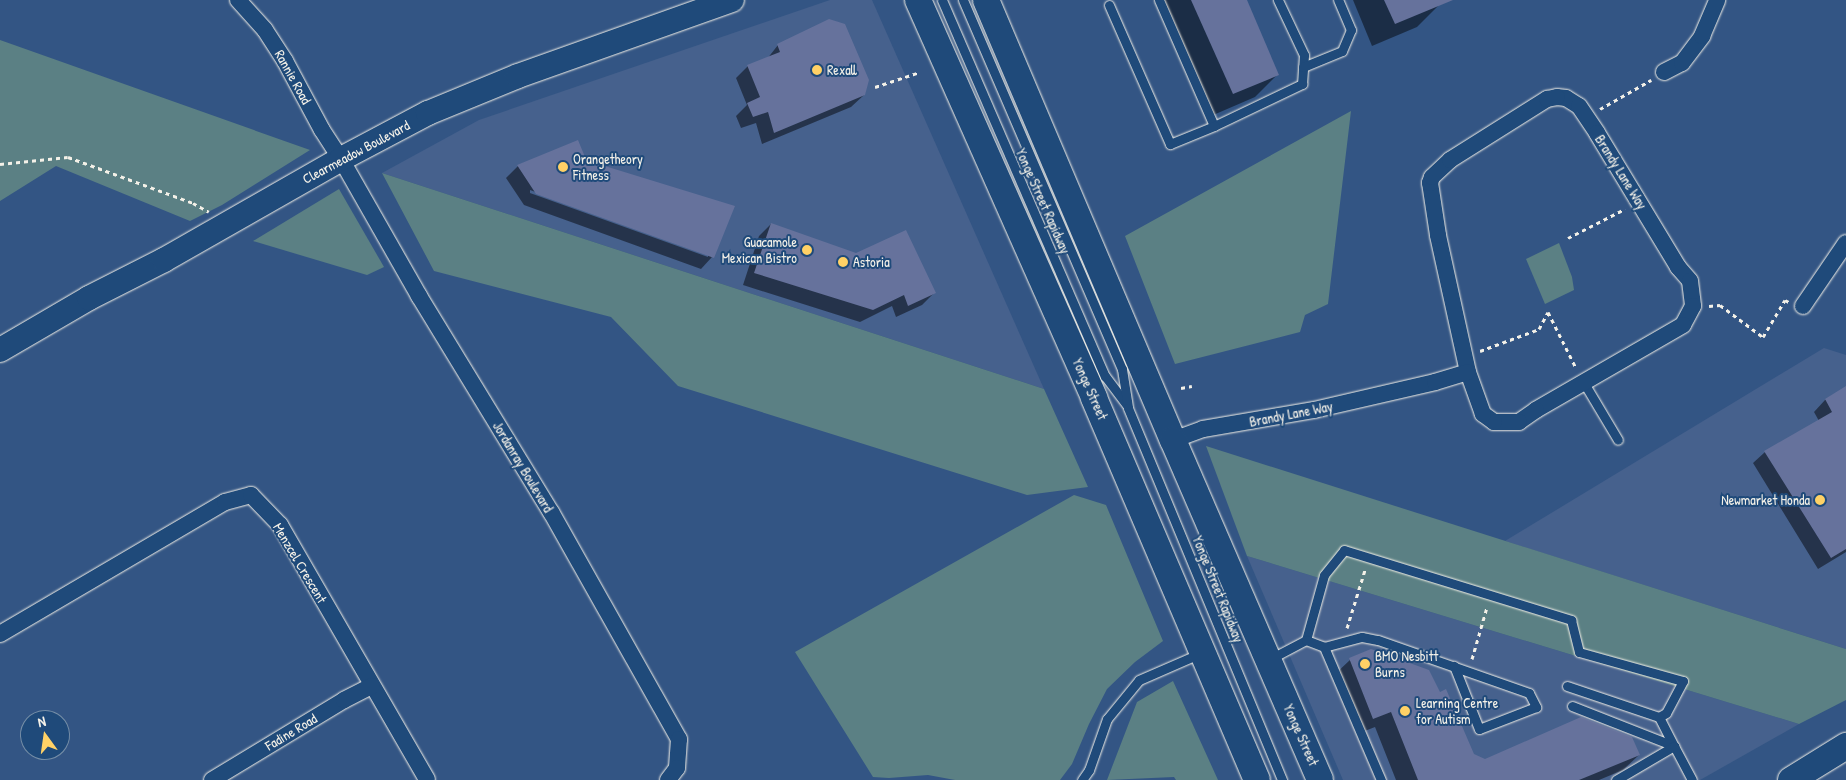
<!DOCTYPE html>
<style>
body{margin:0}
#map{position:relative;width:1846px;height:780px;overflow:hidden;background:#335584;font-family:"Patrick Hand",sans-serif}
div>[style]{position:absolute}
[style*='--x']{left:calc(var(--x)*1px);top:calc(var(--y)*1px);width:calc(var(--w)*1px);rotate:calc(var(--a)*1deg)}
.built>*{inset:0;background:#46618d}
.green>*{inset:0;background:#5b8084}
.shadow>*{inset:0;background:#0007}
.building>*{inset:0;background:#66729c}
.path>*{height:3px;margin-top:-1.5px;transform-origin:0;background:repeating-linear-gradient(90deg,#f4f1e8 0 4px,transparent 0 8px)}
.roads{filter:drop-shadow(0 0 1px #f4f1e8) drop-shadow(0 0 1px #f4f1e8)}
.lane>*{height:9px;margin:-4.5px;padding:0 4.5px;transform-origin:4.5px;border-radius:4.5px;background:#1f4a7a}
.street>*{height:16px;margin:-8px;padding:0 8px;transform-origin:8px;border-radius:8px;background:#1f4a7a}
.secondary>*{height:24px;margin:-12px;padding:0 12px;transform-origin:12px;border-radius:12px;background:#1f4a7a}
.primary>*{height:26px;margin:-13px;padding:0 13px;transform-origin:13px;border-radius:13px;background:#1f4a7a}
.dots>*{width:14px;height:14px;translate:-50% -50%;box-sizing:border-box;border:2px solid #1f4a7a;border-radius:50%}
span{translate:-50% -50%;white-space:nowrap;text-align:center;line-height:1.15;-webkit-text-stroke:4px #1f4a7a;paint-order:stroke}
.poi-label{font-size:14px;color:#f4f1e8}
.left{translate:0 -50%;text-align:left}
.right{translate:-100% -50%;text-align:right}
.street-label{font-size:14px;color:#f4f1e8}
.north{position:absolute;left:20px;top:710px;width:50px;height:50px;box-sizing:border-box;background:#1f4a7a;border:1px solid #748da6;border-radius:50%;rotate:346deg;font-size:14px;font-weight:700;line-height:20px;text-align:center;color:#f4f1e8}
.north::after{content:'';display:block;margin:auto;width:18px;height:22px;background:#ffd166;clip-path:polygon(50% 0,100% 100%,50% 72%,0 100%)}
</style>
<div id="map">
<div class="built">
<div style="clip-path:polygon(830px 0,872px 0,1044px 389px,382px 173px,479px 120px)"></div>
<div style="clip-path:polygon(1824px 348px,1846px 355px,1846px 649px,1505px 541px)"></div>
<div style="clip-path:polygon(1247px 556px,1799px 724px,1700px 780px,1343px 780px)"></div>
</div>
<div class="green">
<div style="clip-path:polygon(0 40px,310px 150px,222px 205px,190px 221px,56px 166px,0 201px)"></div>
<div style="clip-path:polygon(1351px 111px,1328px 304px,1305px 315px,1300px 332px,1175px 364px,1125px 236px)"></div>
<div style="clip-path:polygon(382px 173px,1044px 389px,1088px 487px,1027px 495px,678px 386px,611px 317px,434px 271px)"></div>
<div style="clip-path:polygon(339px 189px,384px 267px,367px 275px,253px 241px)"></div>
<div style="clip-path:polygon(1559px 243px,1572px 277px,1574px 290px,1545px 304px,1526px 259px)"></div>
<div style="clip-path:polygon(1206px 446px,1846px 649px,1846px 700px,1799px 724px,1247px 556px)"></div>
<div style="clip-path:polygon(1074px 495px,1106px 505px,1163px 641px,1135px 662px,1107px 689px,1089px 724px,1072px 764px,1060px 780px,955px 780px,928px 775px,889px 778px,873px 777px,795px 652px)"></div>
<div style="clip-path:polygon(1173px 681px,1218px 780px,1176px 780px,1174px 777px,1107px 780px,1137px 702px)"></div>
</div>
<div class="shadow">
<div style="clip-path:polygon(1159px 0,1245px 0,1277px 75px,1255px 97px,1211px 116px)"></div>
<div style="clip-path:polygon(1353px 0,1437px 0,1439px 5px,1417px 27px,1372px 46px)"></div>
<div style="clip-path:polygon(778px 45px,864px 95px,851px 107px,762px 144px,756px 123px,741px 128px,736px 116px,747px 105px,736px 78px,748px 66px,767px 59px)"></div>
<div style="clip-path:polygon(evenodd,584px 158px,712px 257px,701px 269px,524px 205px,506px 178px,518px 166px,584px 158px,530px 190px,708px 255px,708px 257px,530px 193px,530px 190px)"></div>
<div style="clip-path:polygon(771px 224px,934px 293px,922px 305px,896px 317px,892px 306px,860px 322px,743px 285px,759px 236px)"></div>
<div style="clip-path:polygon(1846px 387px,1846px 552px,1818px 569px,1753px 463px,1765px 452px,1819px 421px,1814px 412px,1825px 400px)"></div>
<div style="clip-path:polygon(1350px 660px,1473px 755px,1485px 760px,1639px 755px,1623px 770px,1599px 780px,1396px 780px,1375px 727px,1357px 734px,1334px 675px)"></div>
</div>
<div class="building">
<div style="clip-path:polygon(1191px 0,1247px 0,1279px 75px,1233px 94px)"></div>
<div style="clip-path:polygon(1384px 0,1453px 0,1395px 24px)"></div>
<div style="clip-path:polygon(829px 19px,845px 24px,869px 80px,865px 95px,774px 133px,768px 112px,753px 117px,747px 103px,760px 97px,747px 65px,780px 52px,777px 44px)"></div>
<div style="clip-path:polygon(578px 140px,585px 157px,595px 163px,735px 206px,714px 258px,536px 194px,517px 165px)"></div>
<div style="clip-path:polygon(771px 223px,856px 253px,906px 230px,936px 293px,908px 306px,904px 295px,873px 310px,754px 273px)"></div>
<div style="clip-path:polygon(1846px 386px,1846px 549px,1831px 558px,1764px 451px,1832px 412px,1825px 399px)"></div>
<div style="clip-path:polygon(1371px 649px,1429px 670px,1440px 692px,1446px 689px,1474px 754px,1485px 759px,1581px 717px,1632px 737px,1640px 755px,1579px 780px,1418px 780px,1391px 712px,1373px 719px,1349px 658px)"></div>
</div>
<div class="path">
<div style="--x:875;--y:87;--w:47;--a:-18.4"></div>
<div style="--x:1600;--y:109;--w:59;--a:-29.6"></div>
<div style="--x:0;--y:164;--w:68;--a:-5.9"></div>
<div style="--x:68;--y:157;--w:133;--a:20.2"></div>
<div style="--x:193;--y:203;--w:18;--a:29"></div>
<div style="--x:1568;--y:238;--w:64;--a:-27"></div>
<div style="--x:1709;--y:306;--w:11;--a:-5"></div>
<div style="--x:1720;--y:305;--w:54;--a:36.7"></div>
<div style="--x:1763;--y:337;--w:43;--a:-59.3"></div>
<div style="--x:1785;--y:300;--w:4;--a:27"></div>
<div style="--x:1480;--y:351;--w:63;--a:-20.4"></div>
<div style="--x:1539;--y:329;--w:19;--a:-62"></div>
<div style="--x:1548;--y:312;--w:63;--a:63.4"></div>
<div style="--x:1181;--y:388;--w:11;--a:-10"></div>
<div style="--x:1347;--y:628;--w:61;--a:-72.8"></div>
<div style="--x:1472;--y:659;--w:54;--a:-73.9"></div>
</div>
<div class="roads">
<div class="lane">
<div style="--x:942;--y:0;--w:410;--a:66.6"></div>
<div style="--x:1105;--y:376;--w:36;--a:53"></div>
<div style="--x:963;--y:0;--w:402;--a:66.7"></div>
<div style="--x:1122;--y:369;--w:39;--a:81"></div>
<div style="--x:1128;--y:408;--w:403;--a:67.5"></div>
<div style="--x:1159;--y:0;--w:137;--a:66.4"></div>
<div style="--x:1214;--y:126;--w:98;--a:-25.5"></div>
<div style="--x:1302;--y:84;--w:29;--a:-86"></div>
<div style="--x:1304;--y:55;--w:61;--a:-115.3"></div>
<div style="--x:1109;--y:5;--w:152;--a:66.3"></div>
<div style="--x:1170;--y:144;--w:48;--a:-22.2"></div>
<div style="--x:1303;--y:67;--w:42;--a:-22.3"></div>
<div style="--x:1342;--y:51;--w:23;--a:-67"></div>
<div style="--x:1351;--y:30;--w:33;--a:-113"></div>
<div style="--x:1584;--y:383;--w:66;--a:59.2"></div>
<div style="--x:1306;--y:640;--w:67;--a:-74.5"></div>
<div style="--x:1324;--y:575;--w:32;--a:-51"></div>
<div style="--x:1344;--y:550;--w:238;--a:17.1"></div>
<div style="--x:1571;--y:620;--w:33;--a:76"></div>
<div style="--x:1579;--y:652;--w:108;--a:15.6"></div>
<div style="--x:1683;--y:681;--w:36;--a:118"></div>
<div style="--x:1666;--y:713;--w:8;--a:150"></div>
<div style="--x:1324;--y:647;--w:39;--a:-15"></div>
<div style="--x:1362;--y:637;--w:16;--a:11"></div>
<div style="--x:1378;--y:640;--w:160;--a:19.3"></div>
<div style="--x:1529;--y:693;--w:16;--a:63"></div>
<div style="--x:1536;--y:707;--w:61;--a:158.9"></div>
<div style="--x:1479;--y:729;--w:68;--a:-111.6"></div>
<div style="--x:1270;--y:659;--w:41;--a:-27.8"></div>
<div style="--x:1306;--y:640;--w:19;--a:21"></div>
<div style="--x:1324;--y:647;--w:145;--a:66.8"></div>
<div style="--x:1567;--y:686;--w:97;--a:18.6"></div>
<div style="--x:1659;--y:717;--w:33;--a:63"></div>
<div style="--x:1572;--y:706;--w:110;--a:21.4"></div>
<div style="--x:1082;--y:780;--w:12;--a:-55"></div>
<div style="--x:1089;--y:770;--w:54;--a:-70.6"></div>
<div style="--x:1107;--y:719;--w:50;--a:-50.6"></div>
<div style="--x:1139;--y:680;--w:68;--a:-23.5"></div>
<div style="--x:1616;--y:780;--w:67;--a:-30.4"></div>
<div style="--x:1674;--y:746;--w:38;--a:62"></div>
</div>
<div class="street">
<div style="--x:238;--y:0;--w:40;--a:48"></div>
<div style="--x:265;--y:30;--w:37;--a:57"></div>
<div style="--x:285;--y:61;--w:78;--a:61.8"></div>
<div style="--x:322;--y:130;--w:35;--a:57"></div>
<div style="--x:341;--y:159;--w:158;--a:60.3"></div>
<div style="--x:419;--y:296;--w:253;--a:58.6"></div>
<div style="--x:551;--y:512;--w:261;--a:60.6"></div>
<div style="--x:679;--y:739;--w:29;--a:94"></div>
<div style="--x:677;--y:768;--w:15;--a:127"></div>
<div style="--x:1664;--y:72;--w:20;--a:-27"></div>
<div style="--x:1682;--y:63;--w:34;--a:-53"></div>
<div style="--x:1702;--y:36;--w:39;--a:-67"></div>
<div style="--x:1557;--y:97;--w:9;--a:6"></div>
<div style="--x:1566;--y:98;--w:15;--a:32"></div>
<div style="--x:1579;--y:106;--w:32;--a:56"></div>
<div style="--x:1597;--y:133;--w:157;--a:58.8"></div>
<div style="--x:1678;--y:267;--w:18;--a:49"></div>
<div style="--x:1690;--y:281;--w:25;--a:83"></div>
<div style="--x:1693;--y:306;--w:21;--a:118"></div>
<div style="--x:1683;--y:325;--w:170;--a:150"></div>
<div style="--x:1536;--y:410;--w:21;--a:145"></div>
<div style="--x:1519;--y:422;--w:25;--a:180"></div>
<div style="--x:1494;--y:422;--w:14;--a:-144"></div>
<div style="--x:1483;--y:414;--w:45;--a:-109.7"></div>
<div style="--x:1468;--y:372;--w:140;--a:-102.4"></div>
<div style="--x:1438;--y:235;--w:53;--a:-98.7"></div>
<div style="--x:1430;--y:183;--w:6;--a:-72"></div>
<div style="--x:1432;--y:177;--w:25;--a:-43"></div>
<div style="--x:1450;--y:160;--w:115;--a:-32.2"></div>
<div style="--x:1547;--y:99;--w:10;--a:-11"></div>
<div style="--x:1803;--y:306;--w:76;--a:-55.7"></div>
<div style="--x:1173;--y:440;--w:32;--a:-20"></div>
<div style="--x:1203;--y:429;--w:113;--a:-9.7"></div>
<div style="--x:1314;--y:410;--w:124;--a:-13"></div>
<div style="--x:1435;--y:382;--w:34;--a:-17"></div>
<div style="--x:0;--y:634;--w:261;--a:-30.4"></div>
<div style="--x:225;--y:502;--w:27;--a:-15"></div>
<div style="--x:251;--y:495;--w:42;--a:46"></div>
<div style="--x:280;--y:525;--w:294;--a:60"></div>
<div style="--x:212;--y:780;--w:154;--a:-31.2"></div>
<div style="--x:344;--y:700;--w:31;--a:-27"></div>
</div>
<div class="secondary">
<div style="--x:0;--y:350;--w:103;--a:-30.3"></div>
<div style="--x:89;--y:298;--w:84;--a:-26.9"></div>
<div style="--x:164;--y:260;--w:204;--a:-29.7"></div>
<div style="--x:341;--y:159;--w:98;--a:-27.9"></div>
<div style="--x:428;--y:113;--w:97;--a:-22.3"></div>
<div style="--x:518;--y:76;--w:227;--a:-19.6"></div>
</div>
<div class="primary">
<div style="--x:918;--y:0;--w:435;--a:66.1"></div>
<div style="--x:1094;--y:398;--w:415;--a:66.9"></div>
<div style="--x:986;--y:0;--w:478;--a:67"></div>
<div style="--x:1173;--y:440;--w:370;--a:66.6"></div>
<div style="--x:1791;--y:780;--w:65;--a:-31.7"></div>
</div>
</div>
<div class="dots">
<div style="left:817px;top:70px;background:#ffd166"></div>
<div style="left:563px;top:167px;background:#ffd166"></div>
<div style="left:807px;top:250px;background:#ffd166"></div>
<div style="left:843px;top:262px;background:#ffd166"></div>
<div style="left:1820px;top:500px;background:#ffd166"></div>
<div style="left:1365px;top:664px;background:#ffd166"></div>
<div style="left:1405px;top:711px;background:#ffd166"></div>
</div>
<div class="poi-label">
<span class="left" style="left:827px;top:70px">Rexall</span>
<span class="left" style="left:573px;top:167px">Orangetheory<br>Fitness</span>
<span class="right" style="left:797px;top:250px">Guacamole<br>Mexican Bistro</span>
<span class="left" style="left:853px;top:262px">Astoria</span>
<span class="right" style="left:1810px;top:500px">Newmarket Honda</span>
<span class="left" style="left:1375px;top:664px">BMO Nesbitt<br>Burns</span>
<span class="left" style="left:1416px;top:711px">Learning Centre<br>for Autism</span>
</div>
<div class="street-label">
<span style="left:293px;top:77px;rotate:61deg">Rannie Road</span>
<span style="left:356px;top:152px;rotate:-28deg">Clearmeadow Boulevard</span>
<span style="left:1621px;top:172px;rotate:58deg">Brandy Lane Way</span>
<span style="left:1043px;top:201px;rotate:66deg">Yonge Street Rapidway</span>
<span style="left:1090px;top:389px;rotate:66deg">Yonge Street</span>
<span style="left:1291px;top:414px;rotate:-11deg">Brandy Lane Way</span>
<span style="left:523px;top:467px;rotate:59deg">Jordanray Boulevard</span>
<span style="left:300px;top:563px;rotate:59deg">Menzcel Crescent</span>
<span style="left:1218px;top:589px;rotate:68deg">Yonge Street Rapidway</span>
<span style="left:291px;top:732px;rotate:-31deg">Fadine Road</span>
<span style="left:1301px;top:735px;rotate:66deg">Yonge Street</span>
</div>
<div class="north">N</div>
</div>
